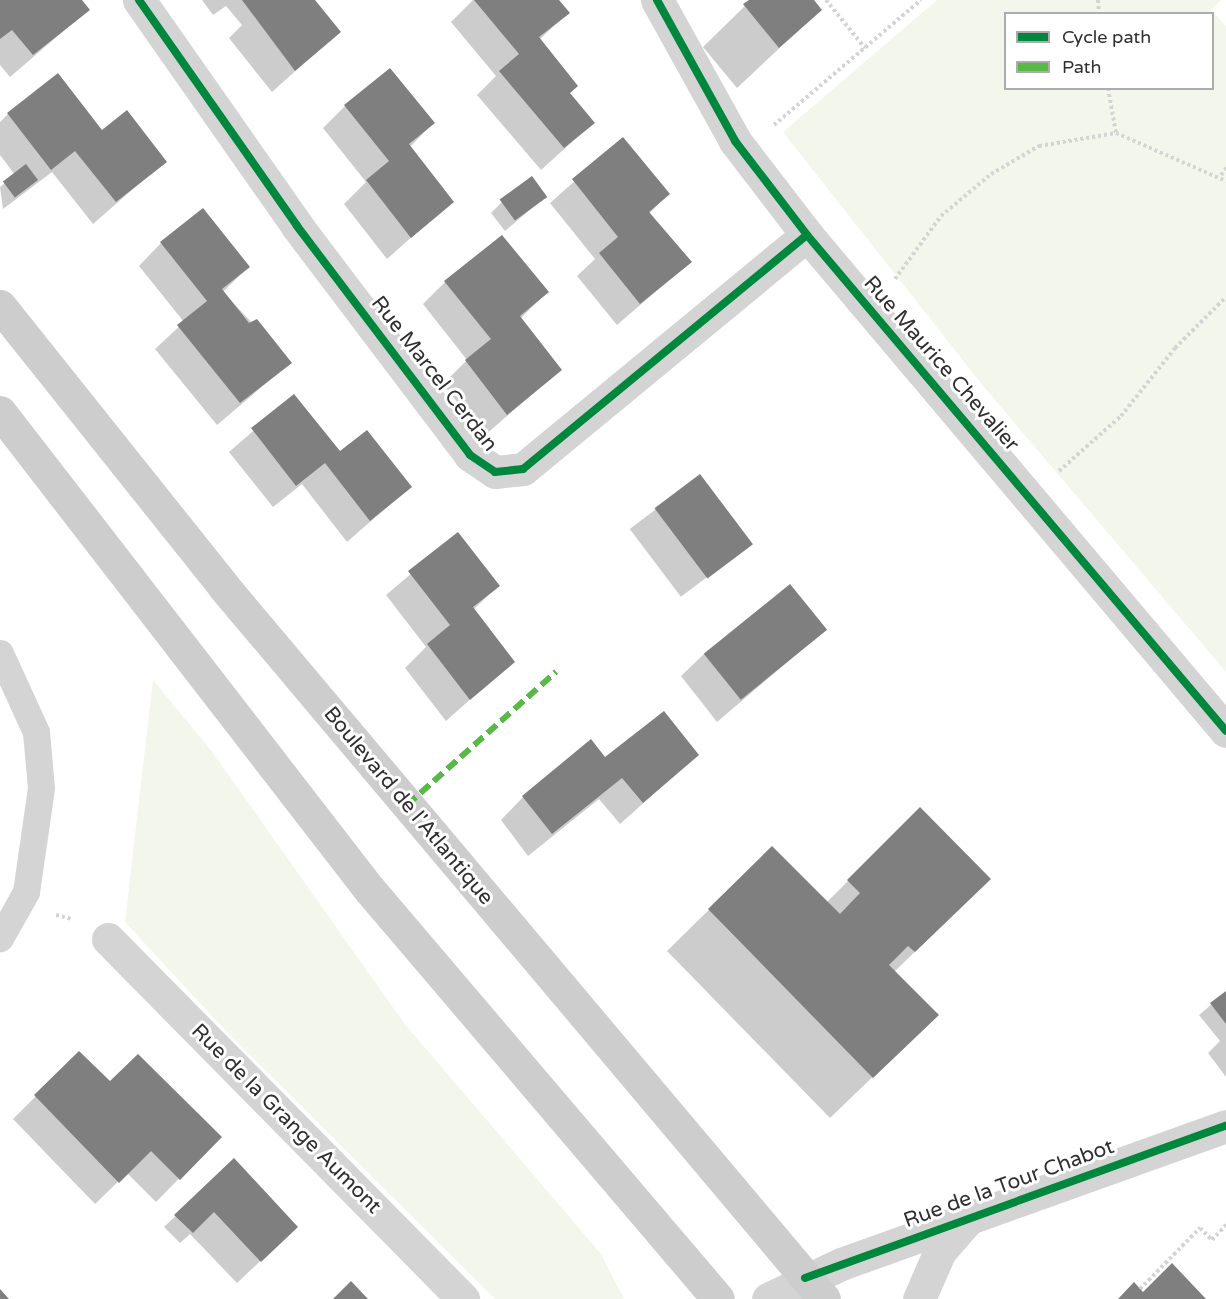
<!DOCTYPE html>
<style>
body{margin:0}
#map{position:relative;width:1226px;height:1299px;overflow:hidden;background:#fff;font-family:"Varela Round",sans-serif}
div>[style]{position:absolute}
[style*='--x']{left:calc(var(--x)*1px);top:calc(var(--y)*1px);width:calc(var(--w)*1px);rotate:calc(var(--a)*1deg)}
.green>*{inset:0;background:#f3f6eb}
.shadow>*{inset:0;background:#0003;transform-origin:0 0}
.building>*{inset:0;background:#7f7f7f;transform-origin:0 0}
.path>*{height:4px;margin-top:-2px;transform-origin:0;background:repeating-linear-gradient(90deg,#d4d4d4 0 3px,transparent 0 6px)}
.service>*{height:27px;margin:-13.5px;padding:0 13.5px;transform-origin:13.5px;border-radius:13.5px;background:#d4d4d4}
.minor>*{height:33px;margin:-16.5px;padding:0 16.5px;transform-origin:16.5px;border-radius:16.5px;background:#d4d4d4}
.tertiary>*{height:33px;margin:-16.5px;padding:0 16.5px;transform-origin:16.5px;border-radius:16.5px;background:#d4d4d4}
.secondary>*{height:33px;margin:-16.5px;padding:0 16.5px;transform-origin:16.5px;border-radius:16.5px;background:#cdcdcd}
.quiet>*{height:6px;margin-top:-3px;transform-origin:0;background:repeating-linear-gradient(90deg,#58b947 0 12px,transparent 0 18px)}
.cycleway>*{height:8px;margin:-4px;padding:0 4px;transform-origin:4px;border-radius:4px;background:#00873e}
span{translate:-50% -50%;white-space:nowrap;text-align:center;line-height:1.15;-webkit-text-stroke:6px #fff;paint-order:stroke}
.street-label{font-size:21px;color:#2f2f2f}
.legend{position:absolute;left:1004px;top:12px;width:210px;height:78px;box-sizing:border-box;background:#fff;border:2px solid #acacac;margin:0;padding:8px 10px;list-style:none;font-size:18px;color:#2f2f2f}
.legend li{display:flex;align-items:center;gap:12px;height:30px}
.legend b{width:30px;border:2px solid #acacac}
</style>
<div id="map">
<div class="green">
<div style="clip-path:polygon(evenodd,937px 0,1221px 0,1211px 10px,1226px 26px,1226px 672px,984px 387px,783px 132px,937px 0,1006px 14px,1212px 14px,1212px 88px,1006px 88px,1006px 14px)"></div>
<div style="clip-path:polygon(153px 680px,213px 753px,404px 1023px,601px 1254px,624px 1299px,495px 1299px,222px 1027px,125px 922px)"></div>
</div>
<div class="shadow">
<div style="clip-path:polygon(0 0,80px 0,88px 10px,10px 77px,0 65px)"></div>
<div style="clip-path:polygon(202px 0,313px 0,339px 32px,272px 92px,229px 38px,242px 25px,226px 6px,213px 15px)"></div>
<div style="clip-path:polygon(473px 0,557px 0,568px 13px,539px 40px,568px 93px,593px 123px,541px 170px,477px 95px,496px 76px,451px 22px)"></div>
<div style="clip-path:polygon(751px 0,814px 0,820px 10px,737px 88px,703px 47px)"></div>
<div style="clip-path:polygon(345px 106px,433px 123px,410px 147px,452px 201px,387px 259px,344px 204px,366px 182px,323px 128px)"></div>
<div style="clip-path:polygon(8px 114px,102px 132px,165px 161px,93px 224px,52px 172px,3px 209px,0 187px,15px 175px,0 155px,0 122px)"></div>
<div style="clip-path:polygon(622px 139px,668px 194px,649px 214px,690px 262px,617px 325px,577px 276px,595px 259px,550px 203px)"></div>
<div style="clip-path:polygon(545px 197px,505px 231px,491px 213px,502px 202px)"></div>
<div style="clip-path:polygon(161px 243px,248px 267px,223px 292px,290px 363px,217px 425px,155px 349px,184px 322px,139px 266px)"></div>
<div style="clip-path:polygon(445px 282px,547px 292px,520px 319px,560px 370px,484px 436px,443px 384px,467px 360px,423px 304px)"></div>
<div style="clip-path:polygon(293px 396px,339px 453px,410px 487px,347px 542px,302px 484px,273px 507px,229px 452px)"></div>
<div style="left:700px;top:476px;width:85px;height:88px;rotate:53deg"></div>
<div style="clip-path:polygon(458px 534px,498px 586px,473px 610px,513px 661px,446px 721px,405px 668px,426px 647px,386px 595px)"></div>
<div style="clip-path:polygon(825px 630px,717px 722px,681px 676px,704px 654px)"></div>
<div style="clip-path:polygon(697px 755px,620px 824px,599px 799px,528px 856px,501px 820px,523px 797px)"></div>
<div style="clip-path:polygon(920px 809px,948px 920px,894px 972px,937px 1015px,830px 1118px,667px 951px,772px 848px,827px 902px)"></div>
<div style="clip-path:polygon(1226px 992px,1226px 1077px,1208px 1053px,1220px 1041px,1199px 1015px)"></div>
<div style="clip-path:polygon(79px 1053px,110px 1083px,220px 1137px,156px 1202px,127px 1173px,95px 1204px,13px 1119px)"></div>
<div style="clip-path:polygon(198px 1195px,273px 1249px,237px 1283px,190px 1234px,180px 1243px,164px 1227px)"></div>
</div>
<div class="building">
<div style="clip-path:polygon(0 0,82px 0,90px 10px,33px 55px,12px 30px,0 39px)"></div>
<div style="clip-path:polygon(242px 0,315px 0,341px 32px,295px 71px)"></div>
<div style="clip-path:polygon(474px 0,559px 0,570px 13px,539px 37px,578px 86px,570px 93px,595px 123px,564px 148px,499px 71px,519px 54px)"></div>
<div style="clip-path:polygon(749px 0,814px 0,822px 10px,779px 48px,743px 4px)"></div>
<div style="clip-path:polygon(390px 68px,435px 123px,409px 144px,454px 202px,411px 238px,366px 180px,389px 161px,344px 105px)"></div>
<div style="clip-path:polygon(58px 73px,102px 130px,127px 110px,167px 162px,116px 202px,75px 151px,51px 170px,7px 113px)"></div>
<div style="clip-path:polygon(623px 137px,670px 194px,649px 212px,692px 262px,640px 304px,599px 253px,618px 237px,572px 179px)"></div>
<div style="left:26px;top:164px;width:20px;height:29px;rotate:53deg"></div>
<div style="left:532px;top:176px;width:26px;height:40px;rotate:54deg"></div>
<div style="clip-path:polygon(203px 208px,250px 267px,222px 289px,249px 323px,257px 319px,292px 363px,240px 403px,177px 325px,207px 301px,160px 242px)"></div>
<div style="clip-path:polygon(502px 235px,549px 292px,520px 316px,562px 370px,507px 415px,465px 360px,491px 339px,444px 281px)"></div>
<div style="clip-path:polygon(294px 394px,340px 451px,367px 430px,412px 487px,370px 521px,325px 463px,296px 486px,251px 428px)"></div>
<div style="left:700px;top:474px;width:88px;height:57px;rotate:53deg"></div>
<div style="clip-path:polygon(458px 532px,500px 586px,473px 607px,515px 662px,470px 700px,427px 644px,450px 625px,408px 571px)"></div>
<div style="left:790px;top:584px;width:59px;height:111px;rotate:51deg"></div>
<div style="clip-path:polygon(664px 711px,699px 755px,643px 803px,622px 778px,552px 834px,522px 796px,591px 739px,605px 757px)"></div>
<div style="clip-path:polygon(920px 807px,991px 879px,915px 952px,908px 946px,889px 965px,939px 1015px,873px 1078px,708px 909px,772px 846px,840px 914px,860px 893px,847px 880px)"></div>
<div style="clip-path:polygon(1226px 991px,1226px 1024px,1210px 1003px)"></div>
<div style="clip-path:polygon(79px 1051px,110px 1081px,138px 1054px,222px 1137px,180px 1180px,151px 1151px,119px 1183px,34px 1095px)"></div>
<div style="clip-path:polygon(234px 1158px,298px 1227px,261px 1262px,214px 1212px,193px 1233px,174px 1215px)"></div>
<div style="clip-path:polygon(1172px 1263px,1206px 1299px,1118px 1299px,1134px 1282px,1143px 1292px)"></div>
<div style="clip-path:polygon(351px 1281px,368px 1299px,333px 1299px)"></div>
<div style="clip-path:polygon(0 1289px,9px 1299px,0 1299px)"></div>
</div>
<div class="path">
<div style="--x:826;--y:0;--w:62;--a:50.9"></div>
<div style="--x:1098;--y:0;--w:14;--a:86"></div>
<div style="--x:1108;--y:88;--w:46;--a:79.9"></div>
<div style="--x:774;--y:125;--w:193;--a:-40.4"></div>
<div style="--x:1221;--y:175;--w:9;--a:-54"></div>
<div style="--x:895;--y:279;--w:78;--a:-53.9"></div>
<div style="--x:941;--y:216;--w:65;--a:-40"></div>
<div style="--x:991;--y:174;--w:56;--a:-30.3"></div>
<div style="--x:1039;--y:146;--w:78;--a:-9.6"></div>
<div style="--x:1116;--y:133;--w:120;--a:23.6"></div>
<div style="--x:1059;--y:471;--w:83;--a:-41.6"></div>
<div style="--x:1121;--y:416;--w:87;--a:-51.5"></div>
<div style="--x:1175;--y:348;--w:72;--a:-45"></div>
<div style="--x:56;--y:915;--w:16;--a:14"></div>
<div style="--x:1140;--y:1289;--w:86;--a:-45.5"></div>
<div style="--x:1200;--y:1228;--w:17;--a:45"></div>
<div style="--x:1212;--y:1240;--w:21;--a:-47"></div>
</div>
<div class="service">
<div style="--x:0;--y:653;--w:87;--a:65.5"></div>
<div style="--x:36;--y:732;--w:56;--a:84.9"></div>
<div style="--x:41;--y:788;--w:105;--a:98.2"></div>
<div style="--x:26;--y:892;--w:53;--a:119.5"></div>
</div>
<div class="minor">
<div style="--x:139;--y:0;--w:276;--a:55"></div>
<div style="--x:297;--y:226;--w:287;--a:52.9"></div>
<div style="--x:470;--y:455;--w:30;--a:34"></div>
<div style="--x:495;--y:472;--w:28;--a:-6"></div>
<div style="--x:523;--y:469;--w:368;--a:-39.5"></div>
<div style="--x:657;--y:0;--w:161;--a:61"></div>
<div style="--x:735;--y:141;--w:118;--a:52.5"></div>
<div style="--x:807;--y:235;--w:649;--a:49.81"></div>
<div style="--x:108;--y:939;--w:506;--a:45.4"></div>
</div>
<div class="tertiary">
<div style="--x:768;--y:1299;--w:81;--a:-25.6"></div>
<div style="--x:841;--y:1264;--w:409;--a:-19.7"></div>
<div style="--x:919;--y:1299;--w:52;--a:-66.4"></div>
<div style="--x:940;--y:1251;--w:44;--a:-48.7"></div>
</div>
<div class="secondary">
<div style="--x:0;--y:306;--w:359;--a:51.4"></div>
<div style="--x:224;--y:587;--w:931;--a:49.88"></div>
<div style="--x:0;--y:412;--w:603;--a:52.28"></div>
<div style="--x:369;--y:889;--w:538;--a:49.59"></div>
</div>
<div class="quiet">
<div style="--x:407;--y:805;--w:200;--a:-41.8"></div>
</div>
<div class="cycleway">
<div style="--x:139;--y:0;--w:276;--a:55"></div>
<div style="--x:297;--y:226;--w:287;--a:52.9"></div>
<div style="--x:470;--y:455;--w:30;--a:34"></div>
<div style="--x:495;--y:472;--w:28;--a:-6"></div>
<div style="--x:523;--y:469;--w:368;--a:-39.5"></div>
<div style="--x:657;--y:0;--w:161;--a:61"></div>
<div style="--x:735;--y:141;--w:118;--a:52.5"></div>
<div style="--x:807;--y:235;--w:649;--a:49.81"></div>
<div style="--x:805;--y:1278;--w:448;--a:-19.9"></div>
</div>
<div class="street-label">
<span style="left:941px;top:364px;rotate:49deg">Rue Maurice Chevalier</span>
<span style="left:434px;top:374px;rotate:52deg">Rue Marcel Cerdan</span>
<span style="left:408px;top:806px;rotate:50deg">Boulevard de l'Atlantique</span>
<span style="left:286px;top:1119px;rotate:45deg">Rue de la Grange Aumont</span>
<span style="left:1009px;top:1184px;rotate:-20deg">Rue de la Tour Chabot</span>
</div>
<ul class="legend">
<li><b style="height:8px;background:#00873e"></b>Cycle path</li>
<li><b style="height:8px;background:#58b947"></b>Path</li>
</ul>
</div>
